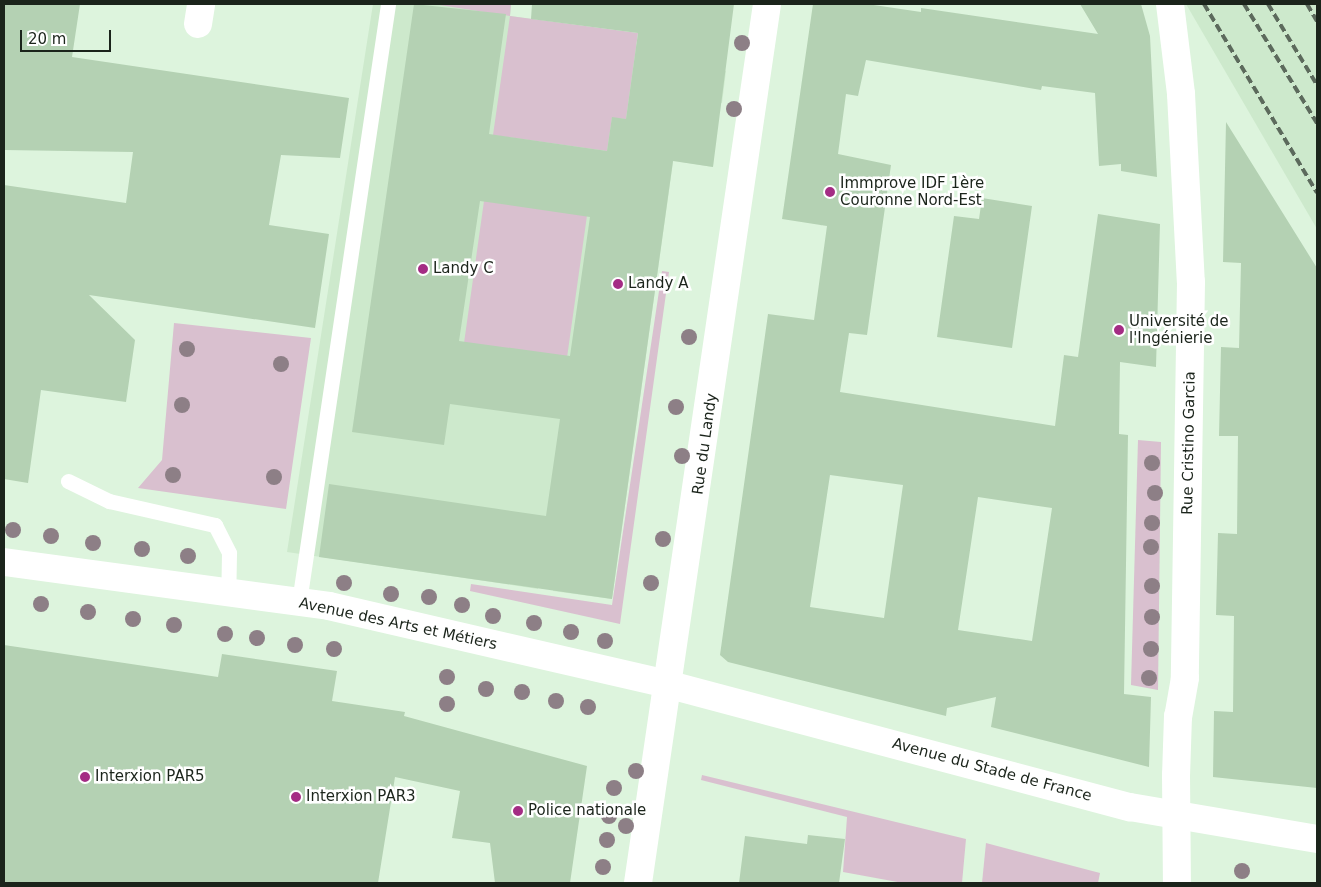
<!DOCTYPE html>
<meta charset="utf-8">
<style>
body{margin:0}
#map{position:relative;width:1321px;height:887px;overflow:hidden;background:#ddf4dd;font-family:"DejaVu Sans",sans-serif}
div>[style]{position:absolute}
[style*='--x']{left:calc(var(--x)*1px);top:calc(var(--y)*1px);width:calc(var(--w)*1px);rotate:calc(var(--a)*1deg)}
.built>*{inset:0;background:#cde9cc}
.green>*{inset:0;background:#d9c0cf;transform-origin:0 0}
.building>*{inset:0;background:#b4d1b3}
.service>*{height:15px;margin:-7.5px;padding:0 7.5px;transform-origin:7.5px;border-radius:7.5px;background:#fff}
.minor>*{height:28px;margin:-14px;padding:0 14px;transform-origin:14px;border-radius:14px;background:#fff}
.tertiary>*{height:28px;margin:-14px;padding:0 14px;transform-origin:14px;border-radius:14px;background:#fff}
.secondary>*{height:28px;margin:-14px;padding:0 14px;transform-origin:14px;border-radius:14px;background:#fff}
.rail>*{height:4px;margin-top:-2px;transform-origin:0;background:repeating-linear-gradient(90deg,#5c6a5c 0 8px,transparent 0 12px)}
.trees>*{width:16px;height:16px;margin:-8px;border-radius:50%;background:#8d7f86}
.dots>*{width:14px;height:14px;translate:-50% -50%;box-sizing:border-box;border:2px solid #fff;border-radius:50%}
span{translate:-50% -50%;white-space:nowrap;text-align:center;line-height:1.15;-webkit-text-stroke:5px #fff;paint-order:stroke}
.poi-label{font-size:15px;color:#1b241b}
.left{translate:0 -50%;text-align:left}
.street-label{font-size:15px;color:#1b241b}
.frame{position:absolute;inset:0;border:5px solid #1b241b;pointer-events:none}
.scale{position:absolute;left:20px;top:30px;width:91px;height:22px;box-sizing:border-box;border:2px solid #1b241b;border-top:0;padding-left:6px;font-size:15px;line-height:18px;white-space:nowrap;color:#1b241b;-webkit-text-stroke:4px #fff;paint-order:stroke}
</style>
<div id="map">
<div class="built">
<div style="clip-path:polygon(373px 4px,511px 4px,510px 16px,567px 24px,726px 71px,722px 103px,716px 102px,713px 167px,682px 162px,683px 156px,674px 155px,612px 599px,553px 591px,557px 567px,539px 577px,538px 589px,287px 552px)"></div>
<div style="clip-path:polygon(1186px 4px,1317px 4px,1317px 229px)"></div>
</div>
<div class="green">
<div style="clip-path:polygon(433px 4px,511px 4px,510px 16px,638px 33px,626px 119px,612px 118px,607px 151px,493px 135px,510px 16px)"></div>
<div style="left:484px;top:201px;width:104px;height:143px;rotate:8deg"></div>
<div style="clip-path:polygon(662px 271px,669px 272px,620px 624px,470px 591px,471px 584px,612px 605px)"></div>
<div style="clip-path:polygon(174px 323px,311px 338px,286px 509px,138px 488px,162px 460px)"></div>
<div style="clip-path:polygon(1138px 440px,1161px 442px,1158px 690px,1131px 685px)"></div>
<div style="clip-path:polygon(702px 775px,966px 839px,962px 883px,903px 883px,843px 872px,847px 817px,701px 780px)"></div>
<div style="clip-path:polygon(986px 843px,1100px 873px,1098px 883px,982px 883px)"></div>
</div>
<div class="building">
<div style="clip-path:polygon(4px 4px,80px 4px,72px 57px,349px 98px,340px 158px,281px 155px,269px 225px,329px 234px,315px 328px,89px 295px,135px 340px,126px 402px,41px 390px,28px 483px,4px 479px,4px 185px,126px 203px,133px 152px,4px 150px)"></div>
<div style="clip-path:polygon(evenodd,414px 4px,506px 14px,489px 134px,607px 151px,612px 117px,626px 119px,638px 33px,531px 19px,532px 4px,734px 4px,713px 167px,673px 161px,612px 599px,319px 557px,329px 484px,546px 516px,560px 419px,450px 404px,444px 445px,352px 432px,414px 4px,480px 201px,590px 217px,570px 356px,459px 341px,480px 201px)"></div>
<div style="clip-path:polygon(evenodd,813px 4px,867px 4px,921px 12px,921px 8px,1098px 34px,1080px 4px,1141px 4px,1150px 36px,1157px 177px,1121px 171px,1121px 164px,1099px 166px,1095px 93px,1042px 86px,1041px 90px,866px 60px,858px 96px,846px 94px,838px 154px,891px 165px,867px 335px,849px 333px,840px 392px,1055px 426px,1064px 355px,1078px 357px,1098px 214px,1160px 224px,1156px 367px,1120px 362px,1119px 434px,1128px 435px,1124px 694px,1151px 697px,1149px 767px,991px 727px,996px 697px,947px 708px,946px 716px,728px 662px,720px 655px,768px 314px,814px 320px,827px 226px,782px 219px,813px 4px,830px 475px,903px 485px,884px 618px,810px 607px,830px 475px,813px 4px,978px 497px,1052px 508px,1032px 641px,958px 630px,978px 497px)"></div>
<div style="clip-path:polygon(1226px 122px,1317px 268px,1317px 788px,1213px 777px,1214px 711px,1233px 712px,1234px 616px,1216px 615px,1218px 533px,1237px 534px,1238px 436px,1219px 436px,1221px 347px,1239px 348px,1241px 263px,1223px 262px)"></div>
<div style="clip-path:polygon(982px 198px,1032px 206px,1012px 348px,937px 337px,954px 216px,979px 219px)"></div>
<div style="clip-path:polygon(4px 645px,218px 677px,222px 654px,337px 671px,332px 701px,405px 712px,404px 716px,587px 766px,570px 883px,495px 883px,490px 843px,452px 838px,460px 791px,395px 777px,378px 883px,4px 883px)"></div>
<div style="clip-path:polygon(808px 835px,845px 839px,839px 883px,739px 883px,745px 836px,807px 844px)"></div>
</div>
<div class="service">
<div style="--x:68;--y:481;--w:46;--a:26"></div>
<div style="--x:109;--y:501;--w:109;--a:12.8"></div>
<div style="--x:215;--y:525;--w:31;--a:63"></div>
<div style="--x:229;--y:553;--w:39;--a:91"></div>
<div style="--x:299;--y:602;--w:605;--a:-81.53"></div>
</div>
<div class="minor">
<div style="--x:198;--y:24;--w:20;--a:-81"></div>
<div style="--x:4;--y:562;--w:328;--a:7.7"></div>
<div style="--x:329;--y:606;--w:350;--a:13"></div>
</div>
<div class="tertiary">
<div style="--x:1170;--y:4;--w:91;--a:83"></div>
<div style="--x:1181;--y:94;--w:188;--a:87"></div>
<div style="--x:1191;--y:282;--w:396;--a:90.9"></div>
<div style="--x:1185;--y:678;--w:39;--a:100"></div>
<div style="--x:1178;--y:716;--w:59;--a:91.9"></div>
<div style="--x:1176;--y:775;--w:108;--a:89.5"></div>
<div style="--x:670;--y:685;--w:476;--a:14.9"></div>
<div style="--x:1130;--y:807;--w:190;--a:9.7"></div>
</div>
<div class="secondary">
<div style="--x:638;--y:883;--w:888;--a:-81.65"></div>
</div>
<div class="rail">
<div style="--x:1204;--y:4;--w:220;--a:59.1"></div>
<div style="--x:1244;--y:4;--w:140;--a:58.5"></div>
<div style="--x:1268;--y:4;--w:95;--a:58.8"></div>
<div style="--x:1307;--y:4;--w:20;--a:60"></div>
</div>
<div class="trees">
<div style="left:742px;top:43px"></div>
<div style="left:734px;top:109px"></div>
<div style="left:689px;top:337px"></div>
<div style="left:187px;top:349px"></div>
<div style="left:281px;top:364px"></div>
<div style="left:182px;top:405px"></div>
<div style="left:676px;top:407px"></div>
<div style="left:682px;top:456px"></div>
<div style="left:1152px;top:463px"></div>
<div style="left:173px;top:475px"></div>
<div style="left:274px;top:477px"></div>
<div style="left:1155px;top:493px"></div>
<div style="left:1152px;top:523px"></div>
<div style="left:13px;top:530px"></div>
<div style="left:51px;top:536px"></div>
<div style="left:663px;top:539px"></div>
<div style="left:93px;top:543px"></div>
<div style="left:1151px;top:547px"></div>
<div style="left:142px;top:549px"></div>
<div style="left:188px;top:556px"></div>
<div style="left:344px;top:583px"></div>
<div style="left:651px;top:583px"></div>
<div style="left:1152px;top:586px"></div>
<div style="left:391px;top:594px"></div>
<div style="left:429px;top:597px"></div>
<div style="left:41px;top:604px"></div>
<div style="left:462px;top:605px"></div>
<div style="left:88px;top:612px"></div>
<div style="left:493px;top:616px"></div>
<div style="left:1152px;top:617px"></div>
<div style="left:133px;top:619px"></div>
<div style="left:534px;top:623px"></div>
<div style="left:174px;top:625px"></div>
<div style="left:571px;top:632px"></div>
<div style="left:225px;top:634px"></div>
<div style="left:257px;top:638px"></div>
<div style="left:605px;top:641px"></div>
<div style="left:295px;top:645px"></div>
<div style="left:334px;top:649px"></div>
<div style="left:1151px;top:649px"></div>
<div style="left:447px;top:677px"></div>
<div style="left:1149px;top:678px"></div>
<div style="left:486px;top:689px"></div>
<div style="left:522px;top:692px"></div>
<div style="left:556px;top:701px"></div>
<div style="left:447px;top:704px"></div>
<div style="left:588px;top:707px"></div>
<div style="left:636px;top:771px"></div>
<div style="left:614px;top:788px"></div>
<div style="left:609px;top:816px"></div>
<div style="left:626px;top:826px"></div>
<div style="left:607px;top:840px"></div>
<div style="left:603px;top:867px"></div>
<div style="left:1242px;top:871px"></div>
</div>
<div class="dots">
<div style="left:830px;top:192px;background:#a42c84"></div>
<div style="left:423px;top:269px;background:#a42c84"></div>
<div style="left:618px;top:284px;background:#a42c84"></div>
<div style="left:1119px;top:330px;background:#a42c84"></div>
<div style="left:85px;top:777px;background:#a42c84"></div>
<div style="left:296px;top:797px;background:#a42c84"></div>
<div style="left:518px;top:811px;background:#a42c84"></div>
</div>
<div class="poi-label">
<span class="left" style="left:840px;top:192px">Immprove IDF 1ère<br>Couronne Nord-Est</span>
<span class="left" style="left:433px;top:269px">Landy C</span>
<span class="left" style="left:628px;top:284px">Landy A</span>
<span class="left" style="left:1129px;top:330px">Université de<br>l'Ingénierie</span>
<span class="left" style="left:95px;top:777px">Interxion PAR5</span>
<span class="left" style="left:306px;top:797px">Interxion PAR3</span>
<span class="left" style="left:528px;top:811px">Police nationale</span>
</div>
<div class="street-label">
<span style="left:1189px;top:443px;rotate:-89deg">Rue Cristino Garcia</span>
<span style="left:705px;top:444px;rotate:-82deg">Rue du Landy</span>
<span style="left:398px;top:624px;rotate:12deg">Avenue des Arts et Métiers</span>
<span style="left:992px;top:770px;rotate:15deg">Avenue du Stade de France</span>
</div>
<div class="frame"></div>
<div class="scale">20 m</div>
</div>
